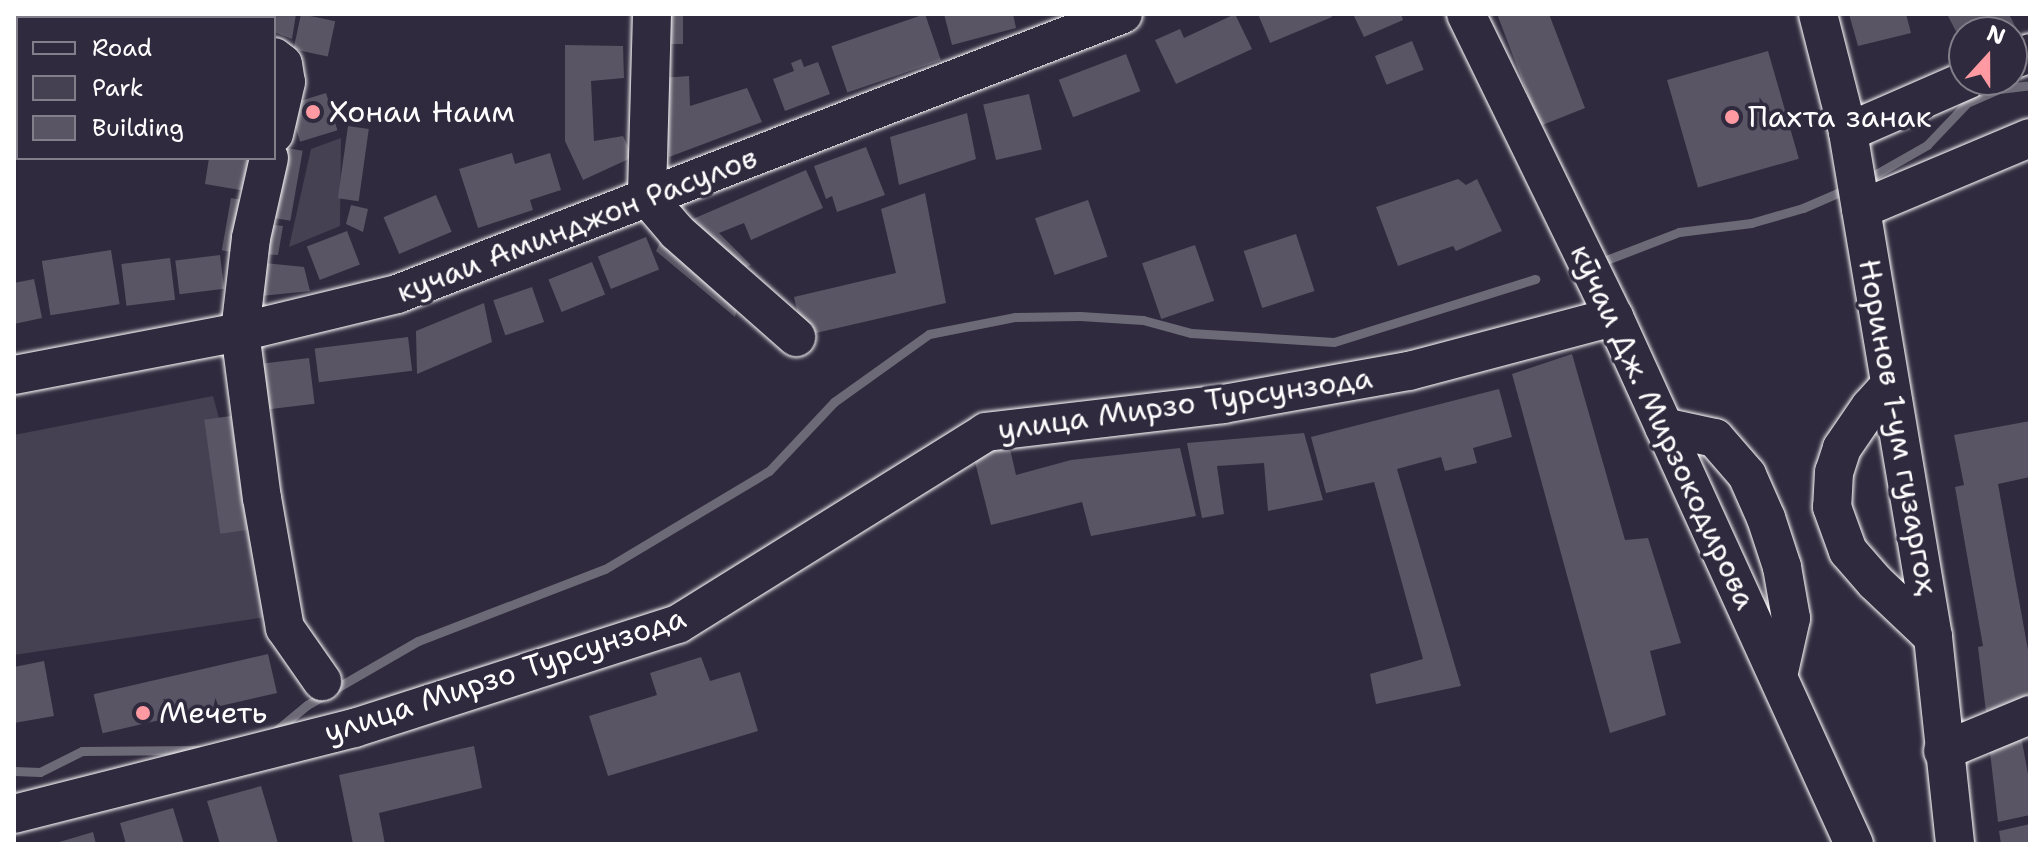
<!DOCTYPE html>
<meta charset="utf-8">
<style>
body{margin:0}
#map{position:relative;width:2044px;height:858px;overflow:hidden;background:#2f2a3d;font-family:"Shantell Sans",sans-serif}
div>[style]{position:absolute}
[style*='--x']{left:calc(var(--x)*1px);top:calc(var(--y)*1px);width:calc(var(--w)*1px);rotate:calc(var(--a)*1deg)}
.green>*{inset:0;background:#464152}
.stream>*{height:9px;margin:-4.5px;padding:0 4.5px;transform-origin:4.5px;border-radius:4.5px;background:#6d6a77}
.building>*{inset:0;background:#595564;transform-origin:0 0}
.roads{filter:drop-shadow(0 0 2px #fff) drop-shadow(0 0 2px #fff)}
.minor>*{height:38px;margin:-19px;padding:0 19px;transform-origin:19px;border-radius:19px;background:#2f2a3d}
.dots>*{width:22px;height:22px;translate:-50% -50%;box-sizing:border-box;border:4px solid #2f2a3d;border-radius:50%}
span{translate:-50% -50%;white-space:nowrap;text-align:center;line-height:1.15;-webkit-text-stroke:7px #2f2a3d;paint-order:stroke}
.poi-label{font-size:30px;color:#fff}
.left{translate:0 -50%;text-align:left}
.street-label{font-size:30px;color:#fff}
.frame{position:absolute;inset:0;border:16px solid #fff;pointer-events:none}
.legend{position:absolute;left:16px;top:16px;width:260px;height:144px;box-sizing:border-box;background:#2f2a3d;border:2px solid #827f8b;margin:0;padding:10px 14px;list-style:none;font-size:24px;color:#fff}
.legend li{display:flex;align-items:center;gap:16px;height:40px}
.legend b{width:40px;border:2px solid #827f8b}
.north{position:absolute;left:1948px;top:16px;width:80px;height:80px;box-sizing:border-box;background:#2f2a3d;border:2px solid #827f8b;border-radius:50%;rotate:21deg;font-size:22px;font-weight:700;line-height:32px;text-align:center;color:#fff}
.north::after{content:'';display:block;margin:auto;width:28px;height:36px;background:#ff9aa2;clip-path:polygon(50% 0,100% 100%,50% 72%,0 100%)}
</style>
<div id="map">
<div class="green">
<div style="clip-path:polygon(341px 138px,340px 226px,289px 247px,311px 149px)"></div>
<div style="clip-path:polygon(213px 396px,272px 616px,14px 655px,14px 435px)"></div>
</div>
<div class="stream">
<div style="--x:1864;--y:181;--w:73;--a:-29.7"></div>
<div style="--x:1927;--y:145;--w:58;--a:-46.4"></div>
<div style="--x:1967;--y:103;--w:35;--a:-24"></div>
<div style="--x:1999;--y:89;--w:31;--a:-7"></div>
<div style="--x:1601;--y:262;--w:84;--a:-21"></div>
<div style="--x:1679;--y:232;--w:73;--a:-7.1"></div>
<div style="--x:1751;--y:223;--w:54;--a:-16.1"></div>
<div style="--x:1803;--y:208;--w:48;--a:-23.4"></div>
<div style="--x:272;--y:734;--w:45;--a:-39.6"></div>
<div style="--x:307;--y:705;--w:128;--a:-30"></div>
<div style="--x:418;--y:641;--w:200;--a:-21.1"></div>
<div style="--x:605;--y:569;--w:191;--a:-30.9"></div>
<div style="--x:769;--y:471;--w:95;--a:-46.7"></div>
<div style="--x:834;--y:402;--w:117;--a:-35.6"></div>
<div style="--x:929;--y:334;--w:88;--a:-11.2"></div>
<div style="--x:1015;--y:317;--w:65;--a:-0.9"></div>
<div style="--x:1080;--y:316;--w:63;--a:3.6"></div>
<div style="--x:1143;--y:320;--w:50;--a:15.2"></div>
<div style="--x:1191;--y:333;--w:143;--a:3.6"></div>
<div style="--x:1334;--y:342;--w:211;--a:-17.4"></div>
<div style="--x:14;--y:771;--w:26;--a:2"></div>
<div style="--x:40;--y:772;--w:47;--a:-26.6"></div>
<div style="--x:82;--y:751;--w:117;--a:-0.5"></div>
</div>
<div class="building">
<div style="left:115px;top:14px;width:54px;height:4px"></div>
<div style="clip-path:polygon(253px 14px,296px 14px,292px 39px,274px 32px,274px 18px,252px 18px)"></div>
<div style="left:301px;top:14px;width:35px;height:36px;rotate:12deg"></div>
<div style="left:661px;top:14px;width:22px;height:30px"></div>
<div style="left:925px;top:14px;width:49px;height:99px;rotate:71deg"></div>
<div style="clip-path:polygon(944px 14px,1013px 14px,1016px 28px,952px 45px)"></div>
<div style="clip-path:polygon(1235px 14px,1252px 49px,1176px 84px,1155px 40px,1180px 29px,1184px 38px)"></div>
<div style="clip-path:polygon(1258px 14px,1331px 14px,1332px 17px,1270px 43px)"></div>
<div style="clip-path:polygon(1353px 14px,1401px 14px,1403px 20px,1364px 37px)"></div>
<div style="clip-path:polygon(1497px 14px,1549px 14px,1585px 108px,1540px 126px)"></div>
<div style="clip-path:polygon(1849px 14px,1906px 14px,1911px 33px,1858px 46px)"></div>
<div style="clip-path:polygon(1947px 14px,2009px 14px,2017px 30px,1964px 32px,1964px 47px)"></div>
<div style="left:1412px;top:41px;width:31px;height:40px;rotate:68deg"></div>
<div style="clip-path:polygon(565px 45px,623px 46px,624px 78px,591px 81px,594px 141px,623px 136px,633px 157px,583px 180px,565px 141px)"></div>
<div style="left:1768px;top:51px;width:112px;height:105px;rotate:74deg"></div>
<div style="left:1126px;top:54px;width:40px;height:72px;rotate:69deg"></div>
<div style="clip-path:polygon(801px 59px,804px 67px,818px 62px,830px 94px,785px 111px,773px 79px,794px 71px,791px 63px)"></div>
<div style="clip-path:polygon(689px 76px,690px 106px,747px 88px,762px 122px,669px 157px,661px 78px)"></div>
<div style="left:326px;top:93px;width:39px;height:39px;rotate:73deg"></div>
<div style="left:1029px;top:94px;width:57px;height:47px;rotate:77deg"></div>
<div style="clip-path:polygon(967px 113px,976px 159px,899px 185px,890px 137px)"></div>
<div style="left:348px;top:126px;width:21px;height:73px;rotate:8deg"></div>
<div style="left:281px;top:147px;width:22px;height:71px;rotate:10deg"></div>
<div style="clip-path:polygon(866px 147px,885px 195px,837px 212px,832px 196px,826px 199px,814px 166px)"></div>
<div style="clip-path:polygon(512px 153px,515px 164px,550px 153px,561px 190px,530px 200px,533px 210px,478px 228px,459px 169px)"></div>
<div style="clip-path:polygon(209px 158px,258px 158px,252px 192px,205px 184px)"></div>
<div style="clip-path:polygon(806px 170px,823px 208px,751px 240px,744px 223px,719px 233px,751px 265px,734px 273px,686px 222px)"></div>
<div style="clip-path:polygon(1458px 179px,1466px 185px,1477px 179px,1502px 231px,1456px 251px,1453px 246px,1398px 266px,1376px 207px)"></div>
<div style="clip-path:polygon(925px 193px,946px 303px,803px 336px,794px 297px,896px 273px,881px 209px)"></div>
<div style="left:436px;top:195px;width:40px;height:57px;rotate:67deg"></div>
<div style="left:231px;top:198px;width:17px;height:53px;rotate:10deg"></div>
<div style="left:1088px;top:200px;width:60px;height:56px;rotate:71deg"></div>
<div style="clip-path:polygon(351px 205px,368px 209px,363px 232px,346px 224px)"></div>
<div style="clip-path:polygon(265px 224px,283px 226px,278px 255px,257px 254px)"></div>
<div style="left:347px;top:231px;width:36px;height:43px;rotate:69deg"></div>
<div style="clip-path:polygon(665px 232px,740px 298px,735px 317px,656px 251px)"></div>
<div style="left:1296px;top:234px;width:60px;height:55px;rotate:72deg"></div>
<div style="left:646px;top:237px;width:35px;height:52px;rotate:68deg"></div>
<div style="left:1195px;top:245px;width:59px;height:56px;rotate:71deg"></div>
<div style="left:111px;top:250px;width:55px;height:70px;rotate:81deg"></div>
<div style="left:220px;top:255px;width:34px;height:45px;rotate:83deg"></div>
<div style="left:170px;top:258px;width:42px;height:49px;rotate:83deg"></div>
<div style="clip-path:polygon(255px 262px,304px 267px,310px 291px,251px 297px)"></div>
<div style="left:592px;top:262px;width:35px;height:47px;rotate:68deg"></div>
<div style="clip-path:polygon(34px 279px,42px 318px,14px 324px,14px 283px)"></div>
<div style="left:532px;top:287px;width:37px;height:41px;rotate:71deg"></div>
<div style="clip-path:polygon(484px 303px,492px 342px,417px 374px,416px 331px)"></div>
<div style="left:408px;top:337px;width:34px;height:94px;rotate:83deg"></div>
<div style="clip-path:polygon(1572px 354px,1625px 540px,1648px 538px,1681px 643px,1650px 651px,1666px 715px,1610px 733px,1512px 374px)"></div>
<div style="left:309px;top:358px;width:46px;height:48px;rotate:83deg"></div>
<div style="clip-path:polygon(1499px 389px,1512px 437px,1473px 448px,1477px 463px,1445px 471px,1441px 457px,1397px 469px,1461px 686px,1376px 704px,1370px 674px,1423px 659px,1374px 482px,1326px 493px,1311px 437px)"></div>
<div style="left:231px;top:416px;width:115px;height:27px;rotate:82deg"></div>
<div style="clip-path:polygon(2030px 421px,2030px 477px,1998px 484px,2030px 661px,2030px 694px,1986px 712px,1978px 647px,1983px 646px,1955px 487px,1964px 485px,1954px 435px)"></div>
<div style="clip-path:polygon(1304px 433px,1323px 500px,1268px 511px,1264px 463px,1217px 466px,1224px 514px,1202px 518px,1187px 443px)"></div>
<div style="clip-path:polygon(1008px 440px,1016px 475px,1071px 460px,1180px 448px,1196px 516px,1091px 536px,1082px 502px,991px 525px,971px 446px)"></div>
<div style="left:268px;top:654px;width:40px;height:179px;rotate:77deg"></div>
<div style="clip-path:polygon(701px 657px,710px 681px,740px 672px,758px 731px,608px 776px,589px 716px,657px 695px,650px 673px)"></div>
<div style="clip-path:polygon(44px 661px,54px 716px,14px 723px,14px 667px)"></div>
<div style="clip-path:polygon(2021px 736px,2030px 785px,2030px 815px,1998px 822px,1989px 743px)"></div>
<div style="clip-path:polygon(474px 746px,482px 788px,379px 813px,385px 844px,353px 844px,339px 775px)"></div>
<div style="clip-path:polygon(261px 786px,278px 843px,220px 844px,207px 801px)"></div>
<div style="clip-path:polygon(173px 808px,184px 844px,126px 844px,120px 823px)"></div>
<div style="clip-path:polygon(2030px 824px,2030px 844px,2001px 844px,1999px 831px)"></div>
<div style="clip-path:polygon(93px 832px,96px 844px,56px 844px,56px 843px)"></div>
</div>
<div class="roads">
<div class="minor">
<div style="--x:212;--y:14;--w:7;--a:34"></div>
<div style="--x:652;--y:14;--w:183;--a:91.6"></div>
<div style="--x:647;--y:197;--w:46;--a:49.4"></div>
<div style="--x:677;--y:232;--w:159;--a:41.4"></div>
<div style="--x:1466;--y:14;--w:337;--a:64"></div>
<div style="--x:1614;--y:317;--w:579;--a:65.52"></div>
<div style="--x:1818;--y:14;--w:122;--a:75.7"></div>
<div style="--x:1848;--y:132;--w:512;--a:80.45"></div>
<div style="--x:1933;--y:637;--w:208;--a:83.9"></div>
<div style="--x:274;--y:57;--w:11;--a:38"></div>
<div style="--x:283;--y:64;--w:18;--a:81"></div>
<div style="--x:286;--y:82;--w:53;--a:103"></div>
<div style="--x:2012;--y:60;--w:19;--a:-21"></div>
<div style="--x:1848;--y:132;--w:130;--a:-23.6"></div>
<div style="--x:269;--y:158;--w:82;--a:102.7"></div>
<div style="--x:251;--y:238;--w:95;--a:96.7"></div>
<div style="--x:240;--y:332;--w:167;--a:82.5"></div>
<div style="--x:262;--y:498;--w:132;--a:80"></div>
<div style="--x:285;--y:628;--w:65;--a:55.1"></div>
<div style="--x:1861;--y:209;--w:183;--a:-22.8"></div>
<div style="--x:14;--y:375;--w:230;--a:-10.8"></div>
<div style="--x:240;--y:332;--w:162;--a:-13.6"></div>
<div style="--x:397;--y:294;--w:778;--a:-21.09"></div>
<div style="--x:1890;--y:385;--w:30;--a:132"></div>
<div style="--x:1870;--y:407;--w:50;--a:124.3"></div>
<div style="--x:1842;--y:448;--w:25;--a:108"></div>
<div style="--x:1834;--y:472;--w:35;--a:93"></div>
<div style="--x:1832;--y:507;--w:47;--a:70"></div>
<div style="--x:1848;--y:551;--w:41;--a:48.9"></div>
<div style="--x:1875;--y:582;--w:80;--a:43.5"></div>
<div style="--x:1664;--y:427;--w:52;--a:12.2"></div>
<div style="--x:1715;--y:438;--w:49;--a:49.1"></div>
<div style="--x:1747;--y:475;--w:47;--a:66.2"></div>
<div style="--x:1766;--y:518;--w:52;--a:71.9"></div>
<div style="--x:1782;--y:567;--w:52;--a:80"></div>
<div style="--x:1791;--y:618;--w:59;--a:102.6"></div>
<div style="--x:1943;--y:751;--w:94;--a:-22.5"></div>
<div style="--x:14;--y:814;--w:351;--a:-14.2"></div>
<div style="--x:354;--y:728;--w:340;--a:-17.8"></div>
<div style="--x:678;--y:624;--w:363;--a:-31.9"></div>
<div style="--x:986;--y:432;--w:239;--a:-6.7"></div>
<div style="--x:1223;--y:404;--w:189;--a:-10.1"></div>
<div style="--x:1409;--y:371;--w:212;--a:-14.8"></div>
</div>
</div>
<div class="dots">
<div style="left:313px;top:112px;background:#ff9aa2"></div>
<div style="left:1732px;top:117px;background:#ff9aa2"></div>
<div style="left:143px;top:713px;background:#ff9aa2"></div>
</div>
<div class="poi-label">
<span class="left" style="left:329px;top:112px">Хонаи Наим</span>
<span class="left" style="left:1748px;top:117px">Пахта занак</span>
<span class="left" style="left:159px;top:713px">Мечеть</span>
</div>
<div class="street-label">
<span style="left:577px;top:225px;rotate:-21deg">кучаи Аминджон Расулов</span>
<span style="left:1185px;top:404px;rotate:-8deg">улица Мирзо Турсунзода</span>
<span style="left:1663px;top:427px;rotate:65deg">кӯчаи Дж. Мирзокодирова</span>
<span style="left:1898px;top:427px;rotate:80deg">Норинов 1-ум гузаргоҳ</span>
<span style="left:505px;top:675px;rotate:-18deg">улица Мирзо Турсунзода</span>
</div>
<div class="frame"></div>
<ul class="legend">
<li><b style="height:10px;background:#2f2a3d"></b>Road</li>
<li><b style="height:22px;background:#464152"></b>Park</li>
<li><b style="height:22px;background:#595564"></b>Building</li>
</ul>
<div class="north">N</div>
</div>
